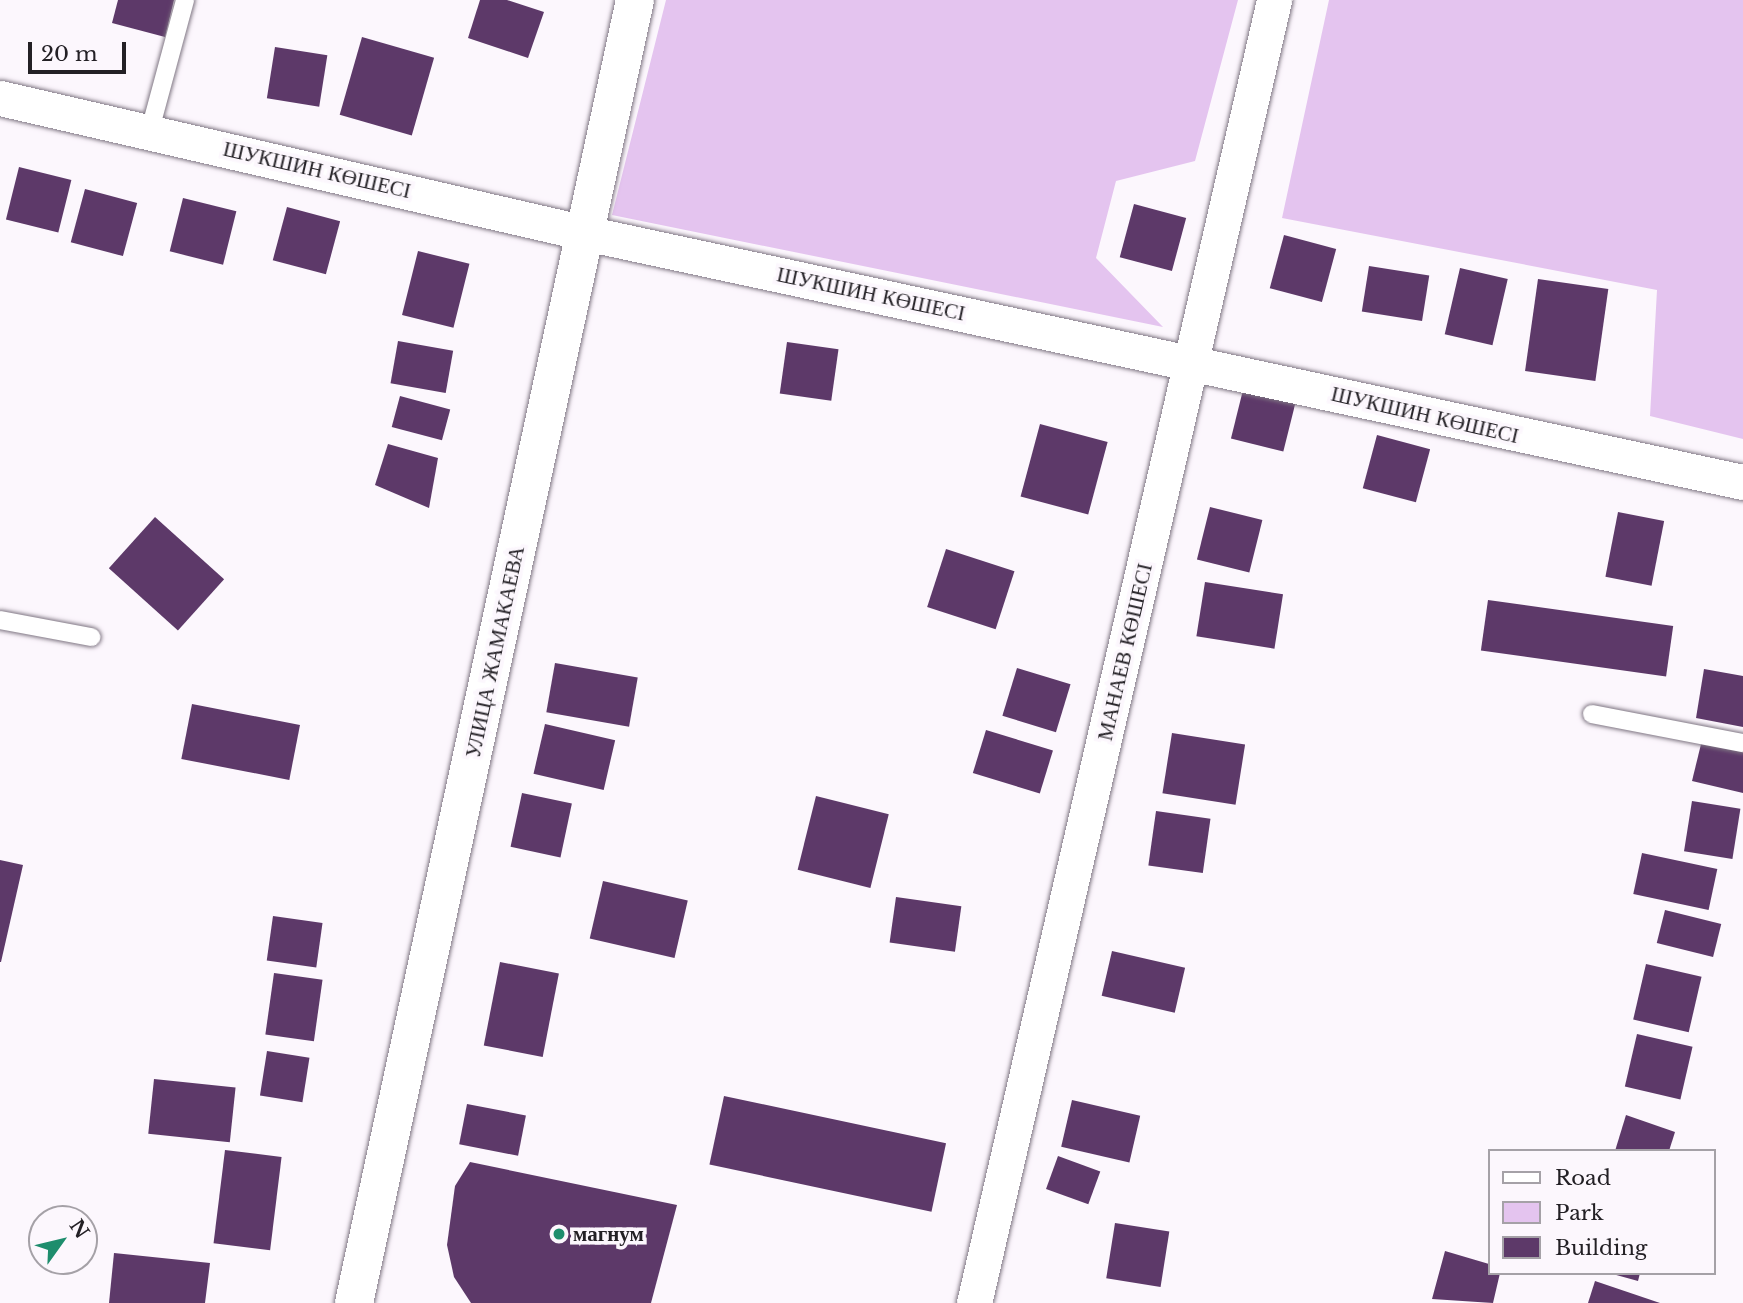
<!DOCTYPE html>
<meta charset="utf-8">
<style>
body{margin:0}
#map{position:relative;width:1743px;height:1303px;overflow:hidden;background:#fcf7fd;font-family:"Libre Baskerville",serif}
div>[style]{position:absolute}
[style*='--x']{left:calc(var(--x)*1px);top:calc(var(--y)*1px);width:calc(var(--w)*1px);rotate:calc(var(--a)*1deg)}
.green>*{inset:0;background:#e4c4ef}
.building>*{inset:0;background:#5d3969;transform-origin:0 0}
.roads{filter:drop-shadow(0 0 2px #807784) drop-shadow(0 0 2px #807784)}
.lane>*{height:18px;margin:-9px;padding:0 9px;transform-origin:9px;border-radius:9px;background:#fff}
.street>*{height:35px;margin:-17.5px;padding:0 17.5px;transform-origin:17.5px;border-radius:17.5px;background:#fff}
.secondary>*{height:38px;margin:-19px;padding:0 19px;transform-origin:19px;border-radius:19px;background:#fff}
.dots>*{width:19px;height:19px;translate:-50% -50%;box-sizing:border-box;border:4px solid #fcf7fd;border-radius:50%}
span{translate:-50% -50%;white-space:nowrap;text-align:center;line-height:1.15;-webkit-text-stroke:7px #fcf7fd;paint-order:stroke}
.street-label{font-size:21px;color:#232025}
.poi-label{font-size:21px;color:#232025;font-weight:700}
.left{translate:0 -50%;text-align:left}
.legend{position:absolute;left:1488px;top:1149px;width:228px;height:126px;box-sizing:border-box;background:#fcf7fd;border:2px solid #a5a1a7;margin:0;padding:9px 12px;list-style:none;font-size:21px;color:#232025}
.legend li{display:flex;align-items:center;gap:14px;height:35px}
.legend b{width:35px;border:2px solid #a5a1a7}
.north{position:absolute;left:28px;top:1205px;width:70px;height:70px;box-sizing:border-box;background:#fcf7fd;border:2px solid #a5a1a7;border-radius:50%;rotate:56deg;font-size:19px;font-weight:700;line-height:28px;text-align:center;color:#232025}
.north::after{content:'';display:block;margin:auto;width:24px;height:32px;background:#1e8d6d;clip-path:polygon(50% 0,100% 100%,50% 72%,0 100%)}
.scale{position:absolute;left:28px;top:42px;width:98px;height:32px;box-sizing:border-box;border:4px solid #232025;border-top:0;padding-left:9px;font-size:21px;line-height:24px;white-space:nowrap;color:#232025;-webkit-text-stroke:5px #fcf7fd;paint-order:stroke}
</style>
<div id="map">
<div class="green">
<div style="clip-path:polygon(666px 0,1238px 0,1195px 161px,1116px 181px,1096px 258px,1163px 327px,612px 215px)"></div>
<div style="clip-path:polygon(1329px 0,1743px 0,1743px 439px,1650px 416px,1657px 290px,1282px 218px)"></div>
</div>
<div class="building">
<div style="clip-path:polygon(118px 0,174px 0,165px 37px,112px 23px)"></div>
<div style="clip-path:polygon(480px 0,507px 0,544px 12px,528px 58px,468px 38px)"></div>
<div style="left:362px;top:37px;width:75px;height:81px;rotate:16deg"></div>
<div style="left:275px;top:47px;width:53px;height:52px;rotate:9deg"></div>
<div style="left:19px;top:167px;width:54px;height:54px;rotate:14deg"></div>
<div style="left:85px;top:189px;width:54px;height:55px;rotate:15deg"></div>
<div style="left:183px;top:198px;width:55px;height:55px;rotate:14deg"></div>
<div style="left:1134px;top:204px;width:54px;height:55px;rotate:15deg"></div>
<div style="left:287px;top:207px;width:55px;height:55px;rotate:15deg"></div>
<div style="left:1284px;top:235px;width:54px;height:55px;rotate:15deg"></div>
<div style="left:418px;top:251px;width:53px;height:66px;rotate:14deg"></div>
<div style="left:1369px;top:266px;width:61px;height:46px;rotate:9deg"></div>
<div style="left:1460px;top:268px;width:49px;height:68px;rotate:13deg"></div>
<div style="left:1538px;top:279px;width:71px;height:93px;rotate:8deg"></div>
<div style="left:398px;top:341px;width:56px;height:43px;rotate:10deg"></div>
<div style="left:787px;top:342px;width:52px;height:52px;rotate:8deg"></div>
<div style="left:1244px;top:386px;width:54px;height:54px;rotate:14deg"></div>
<div style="left:400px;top:396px;width:52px;height:32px;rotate:15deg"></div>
<div style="left:1040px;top:424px;width:70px;height:75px;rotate:15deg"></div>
<div style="left:1377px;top:435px;width:55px;height:55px;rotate:15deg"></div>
<div style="clip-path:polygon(388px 444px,438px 458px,429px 508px,375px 485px)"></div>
<div style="left:1210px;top:507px;width:54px;height:54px;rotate:14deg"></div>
<div style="left:1618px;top:512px;width:47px;height:66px;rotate:11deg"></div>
<div style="left:155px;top:517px;width:93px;height:69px;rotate:42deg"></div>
<div style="left:946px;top:549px;width:72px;height:61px;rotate:18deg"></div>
<div style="left:1205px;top:582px;width:79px;height:55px;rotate:9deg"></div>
<div style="left:1488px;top:600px;width:187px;height:51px;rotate:8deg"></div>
<div style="left:555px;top:663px;width:84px;height:50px;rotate:10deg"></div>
<div style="left:1017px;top:668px;width:56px;height:50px;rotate:17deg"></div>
<div style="clip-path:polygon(1704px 669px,1743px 676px,1743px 727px,1696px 718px)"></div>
<div style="left:192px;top:704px;width:110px;height:56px;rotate:11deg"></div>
<div style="left:545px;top:724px;width:72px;height:51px;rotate:13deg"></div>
<div style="left:986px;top:730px;width:70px;height:45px;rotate:17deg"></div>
<div style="left:1172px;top:733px;width:74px;height:61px;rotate:9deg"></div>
<div style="clip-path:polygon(1702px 740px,1743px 750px,1743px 793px,1692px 781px)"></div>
<div style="left:522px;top:793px;width:51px;height:55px;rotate:12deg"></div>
<div style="left:816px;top:796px;width:75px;height:76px;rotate:14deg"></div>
<div style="left:1692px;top:801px;width:49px;height:51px;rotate:9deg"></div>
<div style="left:1156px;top:811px;width:55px;height:55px;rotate:8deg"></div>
<div style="left:1642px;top:853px;width:77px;height:42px;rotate:12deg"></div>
<div style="clip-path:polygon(0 860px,23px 865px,1px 962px,0 962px)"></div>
<div style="left:603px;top:881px;width:87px;height:59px;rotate:13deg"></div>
<div style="left:896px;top:897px;width:66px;height:46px;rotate:8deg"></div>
<div style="left:1665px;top:910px;width:58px;height:34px;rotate:14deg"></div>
<div style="left:273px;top:916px;width:50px;height:45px;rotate:8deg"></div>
<div style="left:1112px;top:951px;width:75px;height:46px;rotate:13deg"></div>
<div style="left:500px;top:962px;width:60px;height:85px;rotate:11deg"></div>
<div style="left:1646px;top:964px;width:57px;height:57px;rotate:13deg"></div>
<div style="left:274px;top:973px;width:49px;height:62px;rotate:8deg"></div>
<div style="left:1637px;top:1034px;width:57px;height:54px;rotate:13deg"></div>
<div style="left:267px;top:1051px;width:43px;height:45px;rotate:9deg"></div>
<div style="left:154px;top:1079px;width:82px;height:55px;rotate:6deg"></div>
<div style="left:724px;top:1096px;width:227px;height:70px;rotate:12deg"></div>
<div style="left:1072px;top:1100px;width:70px;height:48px;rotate:13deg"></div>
<div style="left:467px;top:1104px;width:60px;height:41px;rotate:11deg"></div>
<div style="clip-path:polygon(1626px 1115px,1675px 1132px,1669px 1151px,1615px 1151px)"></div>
<div style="left:225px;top:1150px;width:57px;height:94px;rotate:7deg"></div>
<div style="left:1058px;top:1156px;width:45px;height:35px;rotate:20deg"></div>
<div style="clip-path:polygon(470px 1162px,677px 1205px,651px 1303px,471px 1303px,454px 1277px,447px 1245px,455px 1186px)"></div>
<div style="left:1115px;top:1223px;width:55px;height:56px;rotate:9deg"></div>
<div style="clip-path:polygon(1445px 1251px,1489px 1264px,1489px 1273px,1500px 1273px,1493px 1303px,1432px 1299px)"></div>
<div style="clip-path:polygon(114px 1253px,210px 1263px,205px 1303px,109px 1303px)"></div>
<div style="clip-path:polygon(1609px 1273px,1640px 1273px,1638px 1281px)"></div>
<div style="clip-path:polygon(1595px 1281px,1660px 1303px,1588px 1303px)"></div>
</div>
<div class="roads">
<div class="lane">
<div style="--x:150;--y:130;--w:135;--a:-74.9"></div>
<div style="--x:0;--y:620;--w:93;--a:10.6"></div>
<div style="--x:1592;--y:714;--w:154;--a:10.9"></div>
</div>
<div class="street">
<div style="--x:0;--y:98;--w:600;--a:12.99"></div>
<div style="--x:585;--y:233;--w:1184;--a:12.14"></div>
<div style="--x:974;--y:1303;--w:1337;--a:-77.03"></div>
</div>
<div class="secondary">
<div style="--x:354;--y:1303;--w:1333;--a:-77.83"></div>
</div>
</div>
<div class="dots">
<div style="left:559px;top:1234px;background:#1e8d6d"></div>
</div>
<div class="street-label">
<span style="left:317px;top:170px;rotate:13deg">ШУКШИН КӨШЕСІ</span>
<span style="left:871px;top:294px;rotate:12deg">ШУКШИН КӨШЕСІ</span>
<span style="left:1425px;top:415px;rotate:13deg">ШУКШИН КӨШЕСІ</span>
<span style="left:495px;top:652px;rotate:-78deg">УЛИЦА ЖАМАКАЕВА</span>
<span style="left:1125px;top:652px;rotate:-77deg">МАНАЕВ КӨШЕСІ</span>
</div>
<div class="poi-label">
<span class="left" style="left:573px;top:1234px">магнум</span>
</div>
<ul class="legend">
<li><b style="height:9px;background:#fff"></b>Road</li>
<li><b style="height:19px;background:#e4c4ef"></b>Park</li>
<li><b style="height:19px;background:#5d3969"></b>Building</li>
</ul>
<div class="north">N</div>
<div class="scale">20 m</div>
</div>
